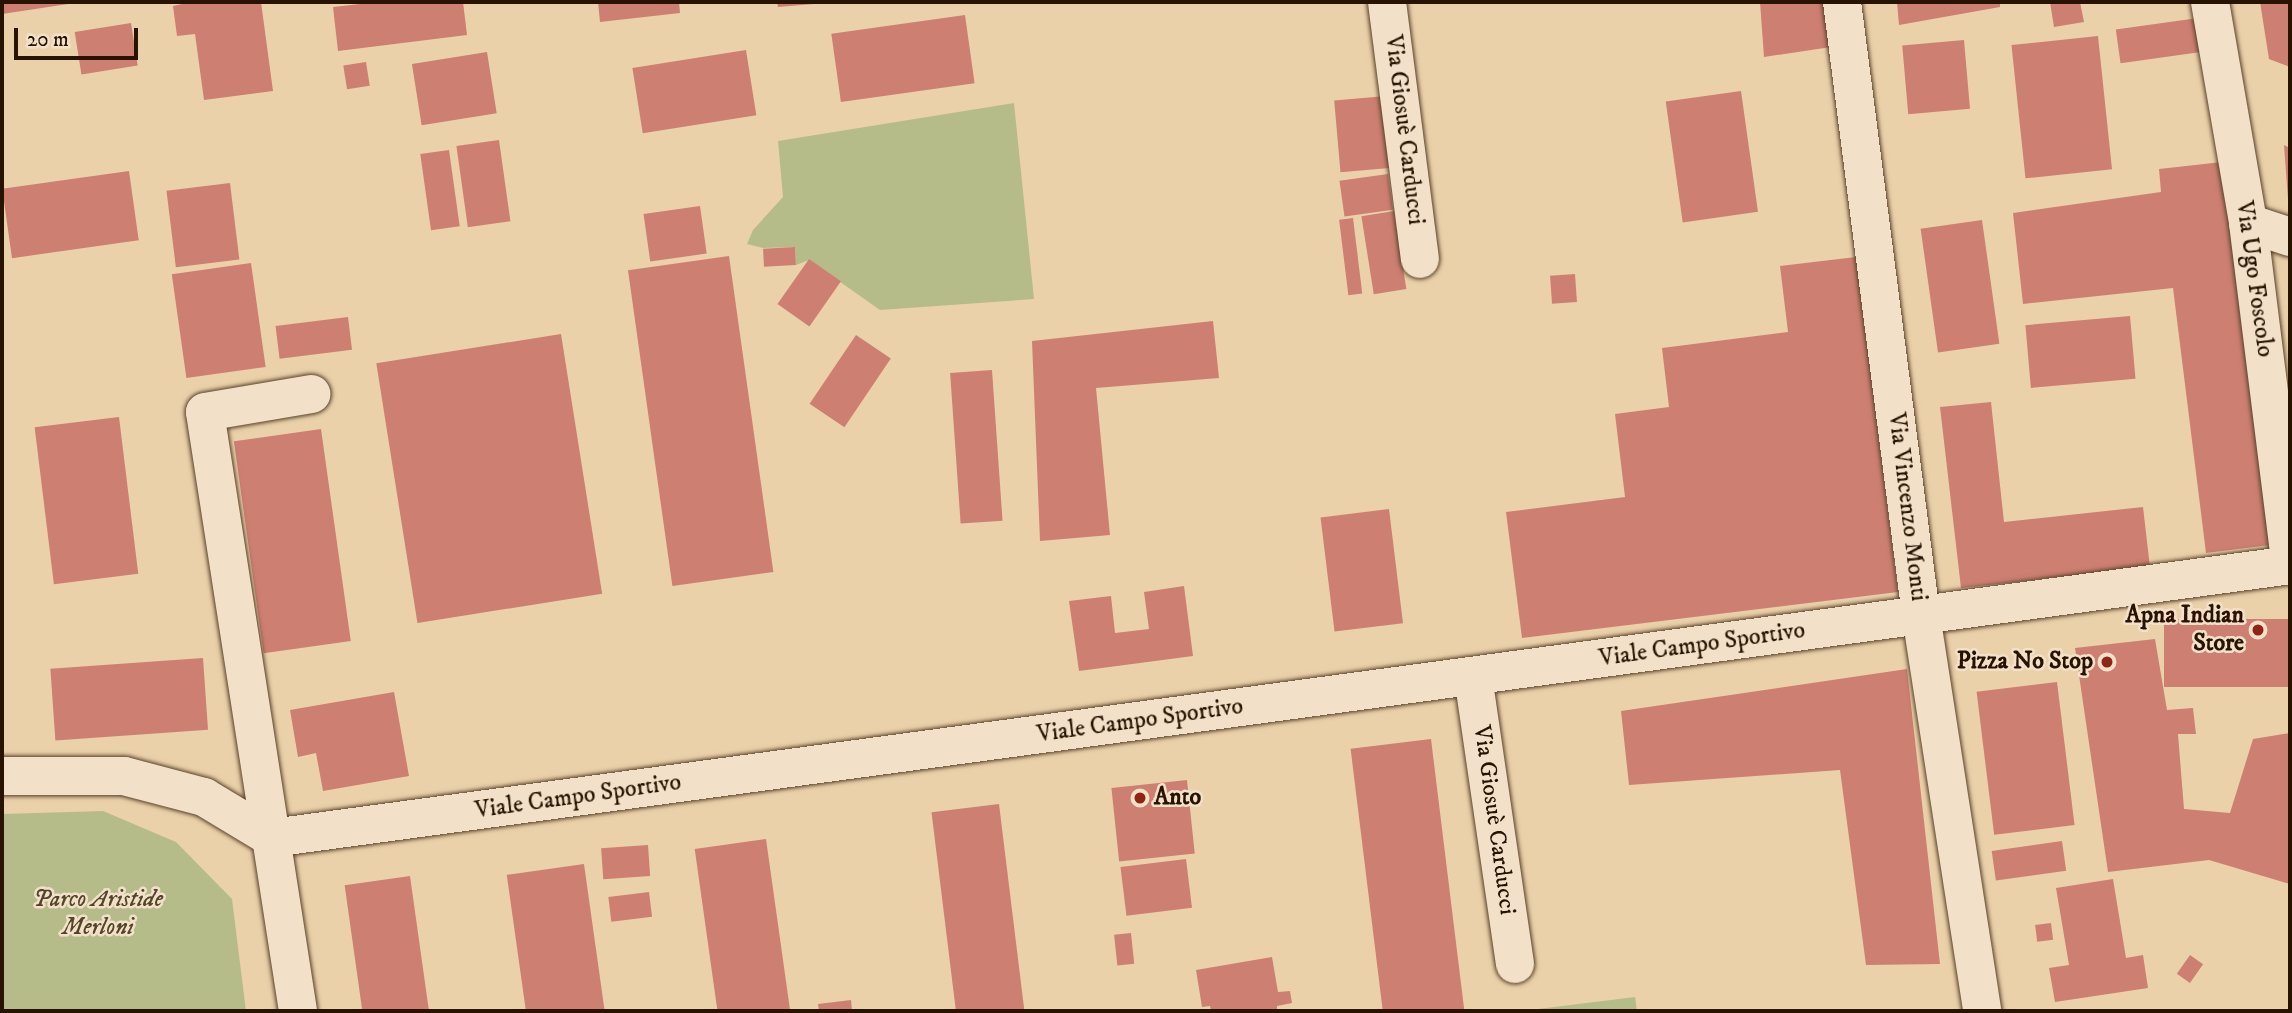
<!DOCTYPE html>
<meta charset="utf-8">
<style>
body{margin:0}
#map{position:relative;width:2292px;height:1013px;overflow:hidden;background:#ebd1aa;font-family:"IM FELL DW Pica",serif}
div>[style]{position:absolute}
[style*='--x']{left:calc(var(--x)*1px);top:calc(var(--y)*1px);width:calc(var(--w)*1px);rotate:calc(var(--a)*1deg)}
.green>*{inset:0;background:#b5bc8a}
.building>*{inset:0;background:#cd7f72;transform-origin:0 0}
.roads{filter:drop-shadow(0 0 2px #59422a) drop-shadow(0 0 2px #59422a)}
.minor>*{height:38px;margin:-19px;padding:0 19px;transform-origin:19px;border-radius:19px;background:#f2e1c8}
.dots>*{width:19px;height:19px;translate:-50% -50%;box-sizing:border-box;border:4px solid #f2e1c8;border-radius:50%}
span{translate:-50% -50%;white-space:nowrap;text-align:center;line-height:1.15;-webkit-text-stroke:5px #f2e1c8;paint-order:stroke}
.street-label{font-size:24px;color:#281200}
.poi-label{font-size:24px;color:#281200;font-weight:700}
.right{translate:-100% -50%;text-align:right}
.left{translate:0 -50%;text-align:left}
.park-label{font-size:24px;color:#524529;font-style:italic}
.frame{position:absolute;inset:0;border:4px solid #281200;pointer-events:none}
.scale{position:absolute;left:14px;top:28px;width:124px;height:32px;box-sizing:border-box;border:4px solid #281200;border-top:0;padding-left:9px;font-size:21px;line-height:24px;white-space:nowrap;color:#281200;-webkit-text-stroke:5px #f2e1c8;paint-order:stroke}
</style>
<div id="map">
<div class="green">
<div style="clip-path:polygon(1014px 103px,1034px 299px,880px 310px,809px 260px,796px 265px,795px 247px,763px 248px,747px 244px,753px 230px,783px 197px,778px 141px)"></div>
<div style="clip-path:polygon(103px 811px,176px 842px,232px 899px,246px 1011px,2px 1011px,2px 814px)"></div>
<div style="clip-path:polygon(1635px 997px,1637px 1011px,1521px 1011px)"></div>
</div>
<div class="building">
<div style="clip-path:polygon(2px 2px,75px 2px,75px 3px,2px 14px)"></div>
<div style="clip-path:polygon(191px 2px,261px 2px,273px 91px,204px 100px,195px 34px,177px 36px,173px 6px)"></div>
<div style="clip-path:polygon(378px 2px,463px 2px,467px 35px,338px 51px,333px 7px)"></div>
<div style="clip-path:polygon(598px 2px,679px 2px,680px 13px,600px 22px)"></div>
<div style="clip-path:polygon(777px 2px,814px 2px,814px 4px,778px 7px)"></div>
<div style="clip-path:polygon(1760px 2px,1827px 2px,1831px 47px,1764px 57px)"></div>
<div style="clip-path:polygon(1897px 2px,2000px 2px,2000px 7px,1899px 25px)"></div>
<div style="clip-path:polygon(2050px 2px,2080px 2px,2084px 22px,2054px 27px)"></div>
<div style="clip-path:polygon(2260px 2px,2290px 3px,2290px 67px,2269px 59px)"></div>
<div style="left:965px;top:15px;width:69px;height:135px;rotate:82deg"></div>
<div style="left:2198px;top:18px;width:34px;height:83px;rotate:82deg"></div>
<div style="left:131px;top:23px;width:43px;height:57px;rotate:81deg"></div>
<div style="left:2098px;top:36px;width:134px;height:87px;rotate:84deg"></div>
<div style="left:1964px;top:40px;width:69px;height:62px;rotate:85deg"></div>
<div style="left:746px;top:50px;width:66px;height:115px;rotate:81deg"></div>
<div style="left:487px;top:52px;width:62px;height:76px;rotate:81deg"></div>
<div style="left:366px;top:62px;width:24px;height:23px;rotate:81deg"></div>
<div style="left:1741px;top:91px;width:122px;height:76px;rotate:82deg"></div>
<div style="left:1386px;top:96px;width:72px;height:52px;rotate:85deg"></div>
<div style="left:499px;top:140px;width:82px;height:43px;rotate:82deg"></div>
<div style="clip-path:polygon(2284px 145px,2290px 148px,2290px 198px,2288px 199px)"></div>
<div style="left:449px;top:150px;width:77px;height:29px;rotate:82deg"></div>
<div style="clip-path:polygon(2231px 161px,2278px 544px,2206px 553px,2173px 288px,2023px 304px,2013px 213px,2161px 192px,2159px 169px)"></div>
<div style="left:129px;top:171px;width:70px;height:128px;rotate:82deg"></div>
<div style="left:1388px;top:174px;width:36px;height:49px;rotate:82deg"></div>
<div style="left:230px;top:183px;width:77px;height:64px;rotate:83deg"></div>
<div style="left:700px;top:206px;width:48px;height:57px;rotate:82deg"></div>
<div style="left:1394px;top:211px;width:79px;height:33px;rotate:81deg"></div>
<div style="left:1353px;top:218px;width:76px;height:14px;rotate:83deg"></div>
<div style="left:1982px;top:220px;width:125px;height:62px;rotate:82deg"></div>
<div style="left:795px;top:247px;width:18px;height:32px;rotate:87deg"></div>
<div style="left:729px;top:256px;width:319px;height:102px;rotate:82deg"></div>
<div style="clip-path:polygon(1856px 257px,1898px 592px,1522px 638px,1506px 512px,1625px 497px,1615px 414px,1669px 407px,1662px 348px,1788px 332px,1780px 266px)"></div>
<div style="left:809px;top:259px;width:39px;height:55px;rotate:35deg"></div>
<div style="left:251px;top:263px;width:105px;height:80px;rotate:82deg"></div>
<div style="left:1575px;top:274px;width:28px;height:25px;rotate:86deg"></div>
<div style="left:2130px;top:316px;width:63px;height:105px;rotate:85deg"></div>
<div style="left:348px;top:317px;width:33px;height:73px;rotate:83deg"></div>
<div style="clip-path:polygon(1213px 321px,1219px 378px,1096px 388px,1110px 535px,1040px 541px,1032px 341px)"></div>
<div style="left:561px;top:334px;width:263px;height:187px;rotate:81deg"></div>
<div style="left:856px;top:335px;width:42px;height:83px;rotate:34deg"></div>
<div style="left:992px;top:370px;width:151px;height:42px;rotate:86deg"></div>
<div style="clip-path:polygon(1991px 402px,2004px 522px,2143px 507px,2150px 567px,1961px 588px,1940px 407px)"></div>
<div style="left:119px;top:417px;width:158px;height:85px;rotate:83deg"></div>
<div style="left:321px;top:429px;width:214px;height:88px;rotate:82deg"></div>
<div style="left:1389px;top:509px;width:115px;height:69px;rotate:83deg"></div>
<div style="clip-path:polygon(1184px 586px,1193px 656px,1079px 671px,1069px 601px,1111px 596px,1115px 633px,1149px 629px,1144px 592px)"></div>
<div style="left:2290px;top:619px;width:68px;height:126px;rotate:90deg"></div>
<div style="clip-path:polygon(2155px 639px,2167px 710px,2193px 708px,2196px 734px,2178px 734px,2184px 809px,2230px 813px,2253px 739px,2290px 733px,2290px 884px,2209px 860px,2108px 872px,2075px 648px)"></div>
<div style="left:203px;top:658px;width:72px;height:153px;rotate:86deg"></div>
<div style="clip-path:polygon(1907px 669px,1940px 964px,1866px 965px,1840px 770px,1629px 785px,1621px 711px)"></div>
<div style="left:2057px;top:682px;width:144px;height:81px;rotate:83deg"></div>
<div style="clip-path:polygon(394px 692px,409px 776px,323px 791px,316px 753px,298px 757px,290px 710px)"></div>
<div style="left:1431px;top:739px;width:273px;height:81px;rotate:83deg"></div>
<div style="left:1187px;top:780px;width:74px;height:76px;rotate:84deg"></div>
<div style="left:999px;top:804px;width:209px;height:68px;rotate:83deg"></div>
<div style="left:766px;top:839px;width:174px;height:72px;rotate:82deg"></div>
<div style="left:2062px;top:841px;width:30px;height:71px;rotate:82deg"></div>
<div style="left:648px;top:845px;width:31px;height:47px;rotate:86deg"></div>
<div style="left:1186px;top:859px;width:49px;height:66px;rotate:83deg"></div>
<div style="left:584px;top:864px;width:148px;height:78px;rotate:82deg"></div>
<div style="left:410px;top:876px;width:136px;height:66px;rotate:82deg"></div>
<div style="clip-path:polygon(2113px 879px,2126px 958px,2143px 955px,2148px 988px,2055px 1002px,2049px 968px,2069px 965px,2056px 888px)"></div>
<div style="left:649px;top:892px;width:25px;height:41px;rotate:83deg"></div>
<div style="left:2051px;top:923px;width:17px;height:16px;rotate:83deg"></div>
<div style="left:1131px;top:933px;width:31px;height:17px;rotate:84deg"></div>
<div style="left:2190px;top:955px;width:16px;height:23px;rotate:35deg"></div>
<div style="clip-path:polygon(1272px 957px,1278px 992px,1290px 991px,1292px 1003px,1277px 1006px,1277px 1011px,1211px 1011px,1210px 1006px,1202px 1007px,1196px 970px)"></div>
<div style="clip-path:polygon(851px 1000px,852px 1011px,819px 1011px,818px 1004px)"></div>
</div>
<div class="roads">
<div class="minor">
<div style="--x:1387;--y:2;--w:259;--a:82.7"></div>
<div style="--x:1842;--y:2;--w:618;--a:82.66"></div>
<div style="--x:1921;--y:615;--w:401;--a:81.2"></div>
<div style="--x:2210;--y:2;--w:224;--a:80.2"></div>
<div style="--x:2248;--y:223;--w:338;--a:82.9"></div>
<div style="--x:2248;--y:223;--w:44;--a:18.4"></div>
<div style="--x:1473;--y:676;--w:291;--a:81.7"></div>
<div style="--x:2;--y:776;--w:122;--a:0"></div>
<div style="--x:124;--y:776;--w:83;--a:14.7"></div>
<div style="--x:204;--y:797;--w:79;--a:31.1"></div>
<div style="--x:272;--y:838;--w:2036;--a:-7.7"></div>
<div style="--x:298;--y:1011;--w:606;--a:-98.83"></div>
<div style="--x:205;--y:412;--w:108;--a:-9.6"></div>
</div>
</div>
<div class="dots">
<div style="left:2258px;top:630px;background:#8f2418"></div>
<div style="left:2107px;top:662px;background:#8f2418"></div>
<div style="left:1140px;top:798px;background:#8f2418"></div>
</div>
<div class="street-label">
<span style="left:1404px;top:130px;rotate:83deg">Via Giosuè Carducci</span>
<span style="left:2254px;top:279px;rotate:82deg">Via Ugo Foscolo</span>
<span style="left:1907px;top:507px;rotate:83deg">Via Vincenzo Monti</span>
<span style="left:1702px;top:645px;rotate:-8deg">Viale Campo Sportivo</span>
<span style="left:1140px;top:721px;rotate:-8deg">Viale Campo Sportivo</span>
<span style="left:578px;top:797px;rotate:-8deg">Viale Campo Sportivo</span>
<span style="left:1494px;top:820px;rotate:82deg">Via Giosuè Carducci</span>
</div>
<div class="poi-label">
<span class="right" style="left:2244px;top:630px">Apna Indian<br>Store</span>
<span class="right" style="left:2093px;top:662px">Pizza No Stop</span>
<span class="left" style="left:1154px;top:798px">Anto</span>
</div>
<div class="park-label">
<span style="left:98px;top:914px">Parco Aristide<br>Merloni</span>
</div>
<div class="frame"></div>
<div class="scale">20 m</div>
</div>
